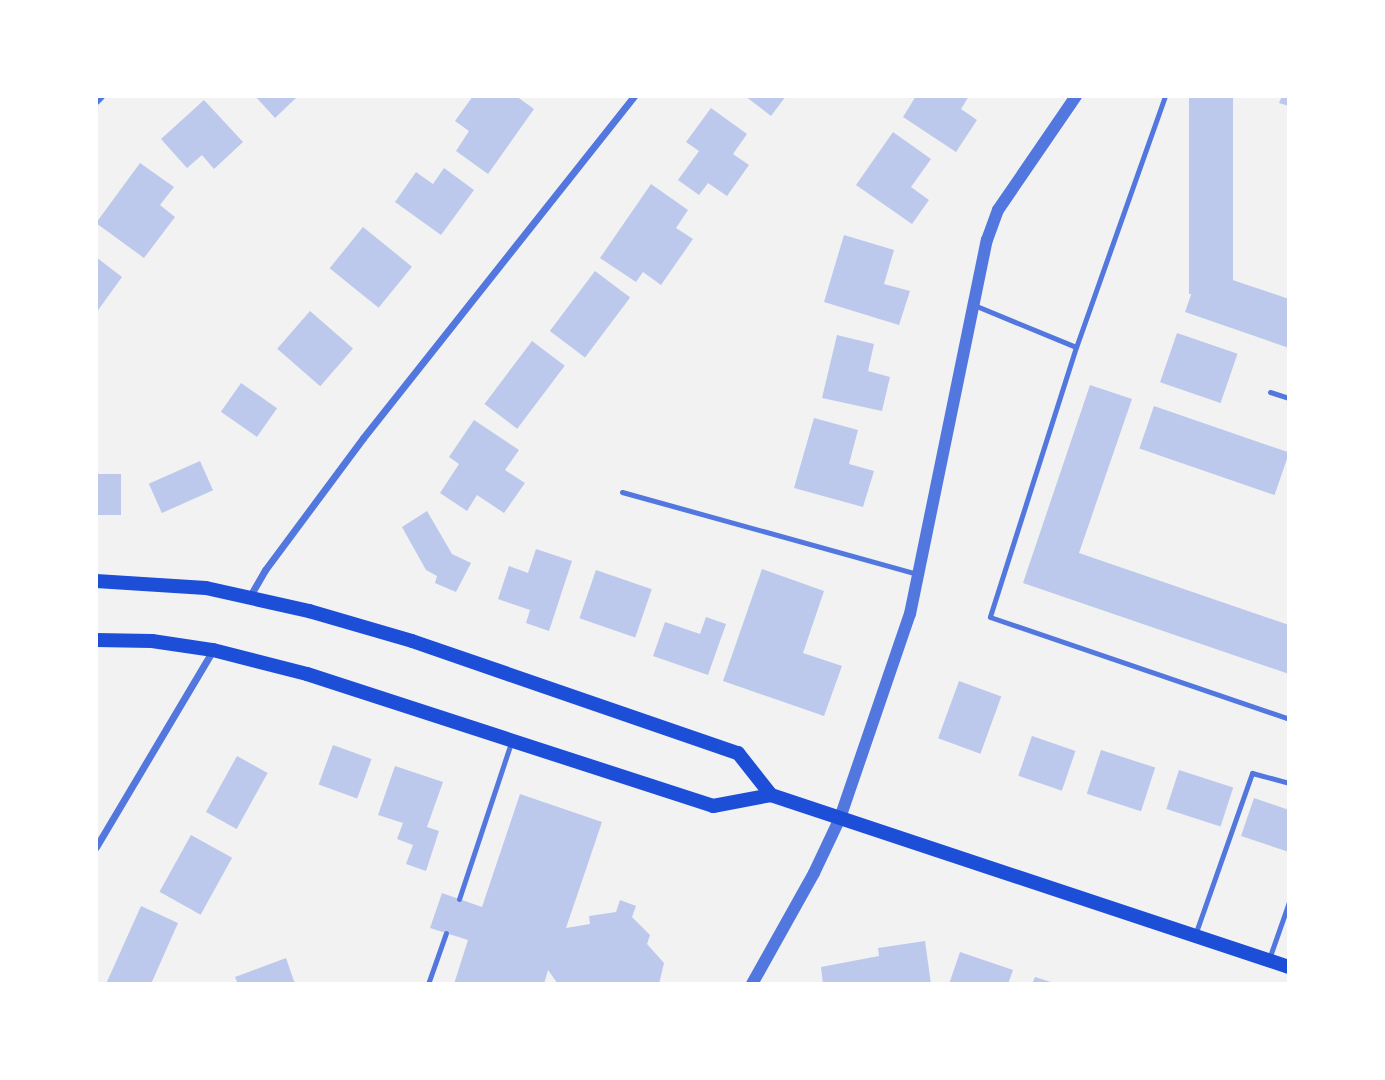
<!DOCTYPE html>
<style>
body{margin:0}
#map{position:relative;width:1385px;height:1080px;overflow:hidden;background:#f2f2f2;font-family:Barlow,sans-serif}
div>[style]{position:absolute}
[style*='--x']{left:calc(var(--x)*1px);top:calc(var(--y)*1px);width:calc(var(--w)*1px);rotate:calc(var(--a)*1deg)}
.building>*{inset:0;background:#bdc9ec;transform-origin:0 0}
.service>*{height:5px;margin:-2.5px;padding:0 2.5px;transform-origin:2.5px;border-radius:2.5px;background:#5277de}
.minor>*{height:7px;margin:-3.5px;padding:0 3.5px;transform-origin:3.5px;border-radius:3.5px;background:#5277de}
.tertiary>*{height:12px;margin:-6px;padding:0 6px;transform-origin:6px;border-radius:6px;background:#5277de}
.secondary>*{height:14px;margin:-7px;padding:0 7px;transform-origin:7px;border-radius:7px;background:#1d4ed8}
span{translate:-50% -50%;white-space:nowrap;text-align:center;line-height:1.15;-webkit-text-stroke:6px #fff;paint-order:stroke}
.frame{position:absolute;inset:0;border:98px solid #fff;pointer-events:none}
</style>
<div id="map">
<div class="building">
<div style="clip-path:polygon(255px 96px,298px 96px,275px 118px)"></div>
<div style="clip-path:polygon(473px 96px,516px 96px,534px 109px,488px 174px,456px 151px,469px 131px,455px 121px)"></div>
<div style="clip-path:polygon(745px 96px,786px 96px,771px 116px)"></div>
<div style="clip-path:polygon(916px 96px,969px 96px,961px 109px,977px 120px,956px 152px,903px 117px)"></div>
<div style="left:1189px;top:96px;width:44px;height:198px"></div>
<div style="clip-path:polygon(1282px 96px,1289px 96px,1289px 106px,1279px 103px)"></div>
<div style="clip-path:polygon(204px 100px,243px 142px,214px 169px,202px 155px,187px 168px,161px 139px)"></div>
<div style="clip-path:polygon(711px 108px,747px 134px,733px 154px,749px 165px,727px 196px,708px 183px,699px 195px,678px 180px,699px 151px,686px 142px)"></div>
<div style="clip-path:polygon(893px 132px,931px 159px,911px 187px,929px 200px,912px 224px,856px 185px)"></div>
<div style="clip-path:polygon(140px 163px,174px 187px,160px 205px,175px 217px,144px 258px,96px 223px)"></div>
<div style="clip-path:polygon(444px 168px,474px 190px,441px 235px,395px 202px,416px 172px,433px 184px)"></div>
<div style="clip-path:polygon(651px 184px,688px 210px,676px 228px,693px 239px,661px 285px,643px 272px,636px 282px,600px 258px)"></div>
<div style="left:363px;top:227px;width:63px;height:53px;rotate:39deg"></div>
<div style="clip-path:polygon(844px 235px,894px 250px,884px 284px,910px 291px,899px 325px,824px 302px)"></div>
<div style="clip-path:polygon(96px 257px,122px 277px,96px 313px)"></div>
<div style="clip-path:polygon(1200px 269px,1289px 299px,1289px 348px,1185px 312px)"></div>
<div style="left:595px;top:271px;width:44px;height:75px;rotate:37deg"></div>
<div style="left:310px;top:311px;width:57px;height:50px;rotate:41deg"></div>
<div style="left:1177px;top:333px;width:64px;height:52px;rotate:19deg"></div>
<div style="clip-path:polygon(837px 335px,874px 344px,868px 371px,890px 377px,882px 411px,822px 398px)"></div>
<div style="left:532px;top:341px;width:41px;height:79px;rotate:37deg"></div>
<div style="left:241px;top:383px;width:44px;height:35px;rotate:35deg"></div>
<div style="clip-path:polygon(1090px 385px,1132px 399px,1079px 553px,1289px 625px,1289px 674px,1023px 583px)"></div>
<div style="left:1154px;top:406px;width:143px;height:45px;rotate:19deg"></div>
<div style="clip-path:polygon(814px 418px,858px 430px,849px 464px,874px 471px,863px 507px,794px 488px)"></div>
<div style="clip-path:polygon(474px 420px,519px 450px,505px 470px,525px 483px,504px 513px,477px 495px,467px 511px,440px 493px,459px 464px,449px 457px)"></div>
<div style="left:200px;top:461px;width:32px;height:56px;rotate:66deg"></div>
<div style="left:96px;top:474px;width:25px;height:41px"></div>
<div style="clip-path:polygon(427px 511px,452px 554px,471px 563px,456px 592px,435px 583px,437px 576px,426px 570px,402px 527px)"></div>
<div style="clip-path:polygon(536px 549px,572px 561px,549px 631px,526px 623px,530px 610px,498px 599px,509px 566px,528px 573px)"></div>
<div style="clip-path:polygon(762px 569px,824px 591px,803px 653px,842px 666px,824px 716px,723px 681px)"></div>
<div style="left:596px;top:570px;width:59px;height:51px;rotate:19deg"></div>
<div style="clip-path:polygon(706px 617px,726px 624px,708px 675px,653px 656px,665px 622px,700px 634px)"></div>
<div style="left:959px;top:681px;width:45px;height:61px;rotate:20deg"></div>
<div style="left:1032px;top:736px;width:46px;height:42px;rotate:19deg"></div>
<div style="left:333px;top:745px;width:41px;height:42px;rotate:20deg"></div>
<div style="left:1101px;top:750px;width:57px;height:46px;rotate:18deg"></div>
<div style="left:237px;top:756px;width:35px;height:64px;rotate:29deg"></div>
<div style="clip-path:polygon(395px 766px,443px 782px,427px 827px,439px 831px,426px 871px,406px 864px,413px 845px,397px 839px,403px 823px,378px 815px)"></div>
<div style="left:1179px;top:770px;width:57px;height:41px;rotate:18deg"></div>
<div style="clip-path:polygon(520px 794px,602px 822px,566px 928px,590px 924px,589px 916px,616px 912px,620px 900px,636px 906px,632px 917px,650px 935px,647px 944px,664px 963px,659px 984px,558px 984px,548px 970px,544px 984px,454px 984px,468px 940px,430px 928px,442px 893px,482px 907px)"></div>
<div style="clip-path:polygon(1254px 798px,1289px 810px,1289px 852px,1241px 836px)"></div>
<div style="left:191px;top:835px;width:47px;height:65px;rotate:29deg"></div>
<div style="clip-path:polygon(141px 906px,178px 923px,151px 984px,106px 984px)"></div>
<div style="clip-path:polygon(925px 941px,931px 984px,823px 984px,821px 967px,879px 956px,878px 948px)"></div>
<div style="clip-path:polygon(960px 952px,1013px 970px,1008px 984px,949px 984px)"></div>
<div style="clip-path:polygon(286px 958px,295px 984px,238px 984px,235px 977px)"></div>
<div style="clip-path:polygon(1035px 977px,1054px 983px,1054px 984px,1032px 984px)"></div>
</div>
<div class="service">
<div style="--x:1165;--y:96;--w:266;--a:109.5"></div>
<div style="--x:1076;--y:347;--w:283;--a:107.7"></div>
<div style="--x:990;--y:617;--w:316;--a:18.8"></div>
<div style="--x:974;--y:305;--w:110;--a:22.4"></div>
<div style="--x:1270;--y:392;--w:20;--a:18"></div>
<div style="--x:622;--y:492;--w:307;--a:15.5"></div>
<div style="--x:459;--y:899;--w:164;--a:-71.6"></div>
<div style="--x:1195;--y:935;--w:172;--a:-70.6"></div>
<div style="--x:1252;--y:773;--w:38;--a:15"></div>
<div style="--x:1269;--y:959;--w:60;--a:-70.7"></div>
<div style="--x:428;--y:984;--w:54;--a:-70.6"></div>
</div>
<div class="minor">
<div style="--x:96;--y:101;--w:7;--a:-45"></div>
<div style="--x:250;--y:596;--w:30;--a:-60"></div>
<div style="--x:265;--y:570;--w:164;--a:-53.4"></div>
<div style="--x:363;--y:438;--w:436;--a:-51.6"></div>
<div style="--x:96;--y:847;--w:229;--a:-59.3"></div>
</div>
<div class="tertiary">
<div style="--x:752;--y:984;--w:127;--a:-60.8"></div>
<div style="--x:814;--y:873;--w:61;--a:-64.7"></div>
<div style="--x:840;--y:818;--w:216;--a:-71.1"></div>
<div style="--x:910;--y:614;--w:382;--a:-78.4"></div>
<div style="--x:987;--y:240;--w:32;--a:-70"></div>
<div style="--x:998;--y:210;--w:138;--a:-55.6"></div>
</div>
<div class="secondary">
<div style="--x:96;--y:581;--w:110;--a:3.6"></div>
<div style="--x:206;--y:588;--w:106;--a:12.6"></div>
<div style="--x:309;--y:611;--w:107;--a:16.2"></div>
<div style="--x:412;--y:641;--w:345;--a:19"></div>
<div style="--x:738;--y:753;--w:53;--a:51.8"></div>
<div style="--x:96;--y:640;--w:56;--a:1"></div>
<div style="--x:152;--y:641;--w:62;--a:8.4"></div>
<div style="--x:213;--y:650;--w:97;--a:14.3"></div>
<div style="--x:307;--y:674;--w:427;--a:18"></div>
<div style="--x:713;--y:806;--w:59;--a:-10.7"></div>
<div style="--x:771;--y:795;--w:546;--a:18.37"></div>
</div>
<div class="frame"></div>
</div>
